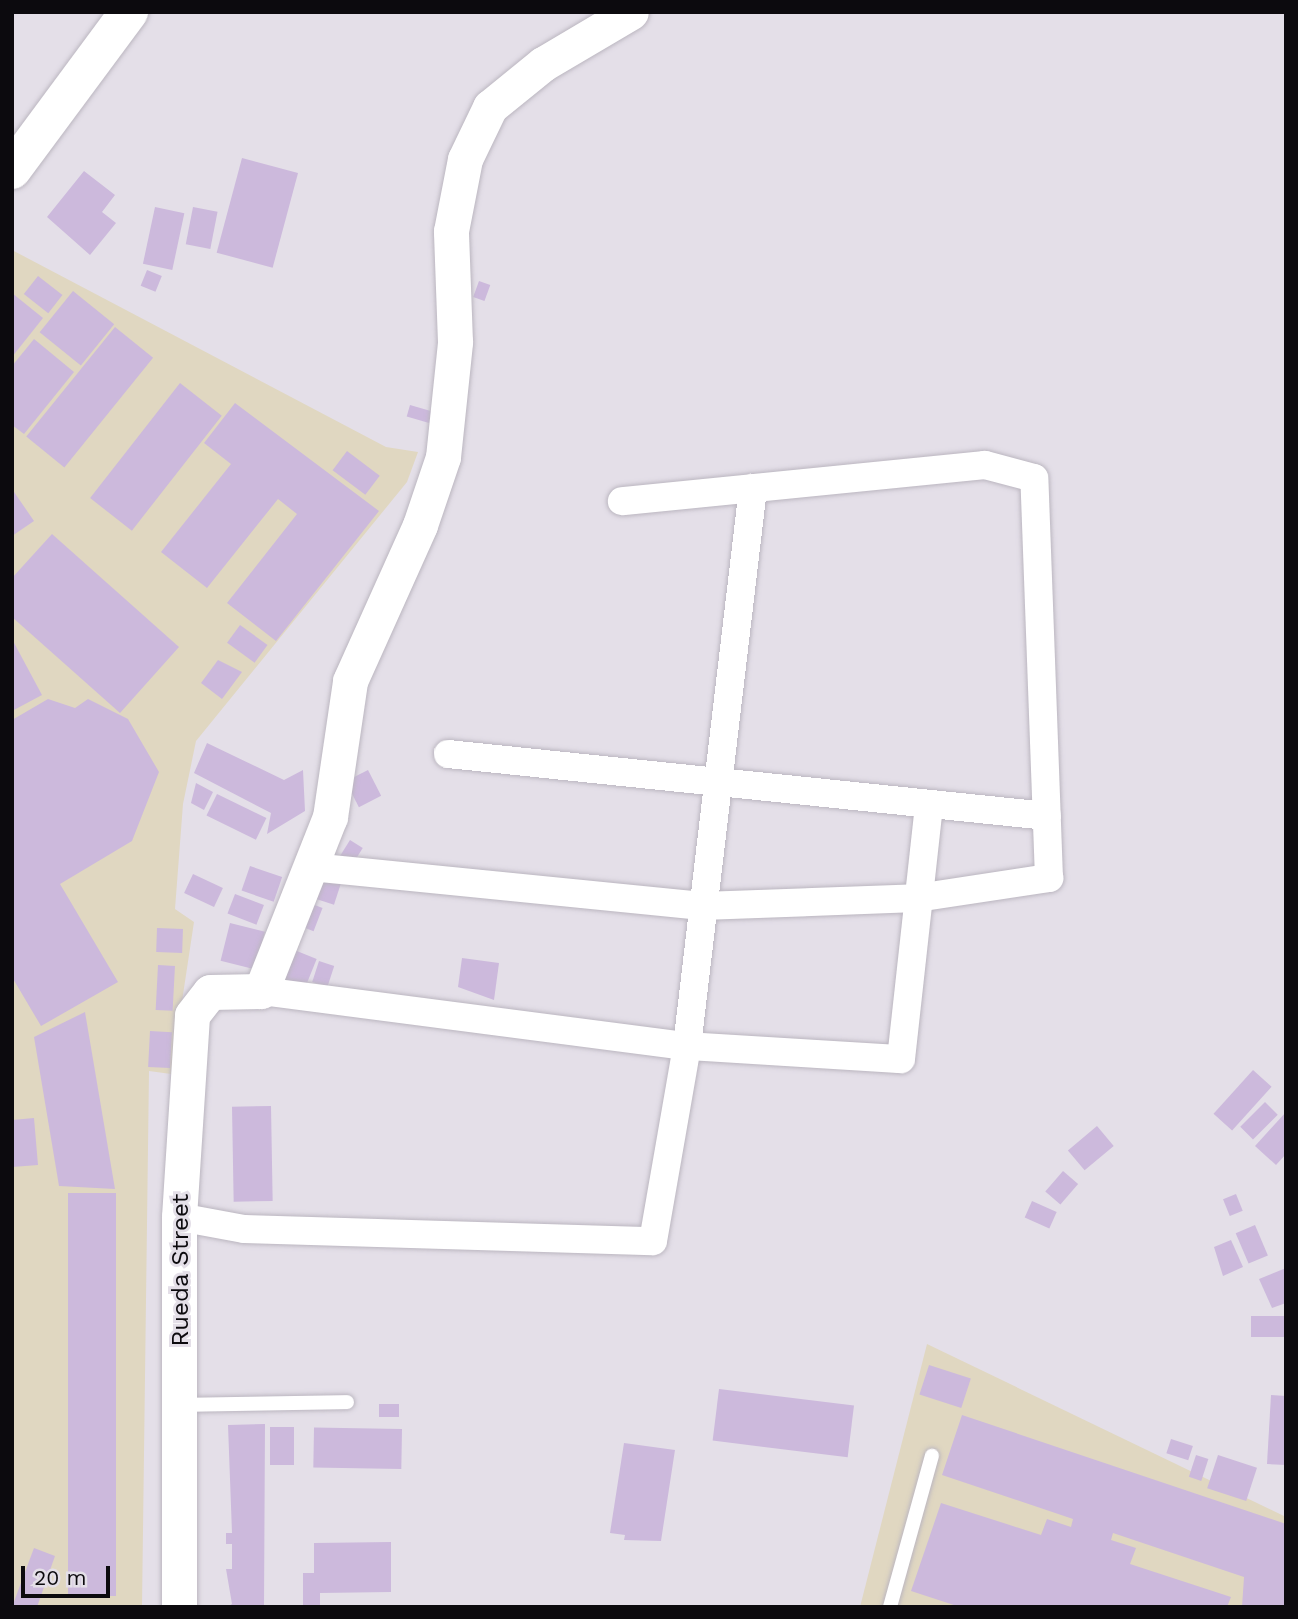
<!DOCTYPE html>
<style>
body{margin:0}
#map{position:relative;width:1298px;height:1619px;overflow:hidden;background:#e4dfe8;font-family:"Work Sans",sans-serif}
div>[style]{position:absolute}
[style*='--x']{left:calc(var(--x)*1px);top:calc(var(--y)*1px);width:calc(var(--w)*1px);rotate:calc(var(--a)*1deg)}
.education>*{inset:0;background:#e0d7c1}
.building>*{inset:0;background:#ccb9dc;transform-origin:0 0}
.roads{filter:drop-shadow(0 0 2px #bbb6c0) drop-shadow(0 0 2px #bbb6c0)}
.service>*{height:14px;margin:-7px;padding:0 7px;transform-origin:7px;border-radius:7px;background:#fff}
.minor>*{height:28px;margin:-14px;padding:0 14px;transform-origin:14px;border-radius:14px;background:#fff}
.tertiary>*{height:35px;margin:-17.5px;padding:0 17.5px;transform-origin:17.5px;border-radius:17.5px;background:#fff}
.secondary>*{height:38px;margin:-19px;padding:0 19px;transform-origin:19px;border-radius:19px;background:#fff}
span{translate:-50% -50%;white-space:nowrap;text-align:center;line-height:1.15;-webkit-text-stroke:6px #e4dfe8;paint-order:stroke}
.street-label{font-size:24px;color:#0c0a0e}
.frame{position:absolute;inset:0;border:14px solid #0c0a0e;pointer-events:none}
.scale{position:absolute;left:21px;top:1566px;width:89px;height:32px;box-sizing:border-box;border:4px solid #0c0a0e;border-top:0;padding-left:9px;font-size:21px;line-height:24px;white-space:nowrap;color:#0c0a0e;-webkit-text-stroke:5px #e4dfe8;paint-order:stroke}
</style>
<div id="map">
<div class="education">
<div style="clip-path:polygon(12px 250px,386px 447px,418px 452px,407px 482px,196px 741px,183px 804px,175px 909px,194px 922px,171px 1074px,149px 1071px,142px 1607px,12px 1607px)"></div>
<div style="clip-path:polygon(927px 1344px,1286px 1517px,1286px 1607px,860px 1607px)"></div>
</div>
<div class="building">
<div style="left:242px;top:158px;width:58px;height:98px;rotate:15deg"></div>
<div style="clip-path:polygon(84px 171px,115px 195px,102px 212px,116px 223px,90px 255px,47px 217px)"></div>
<div style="left:155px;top:207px;width:30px;height:58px;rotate:12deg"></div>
<div style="left:193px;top:207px;width:25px;height:38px;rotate:11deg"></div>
<div style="left:147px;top:270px;width:16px;height:17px;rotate:22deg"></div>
<div style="left:38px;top:276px;width:31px;height:23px;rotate:38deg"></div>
<div style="left:479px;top:281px;width:12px;height:17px;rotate:20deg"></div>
<div style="left:73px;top:291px;width:53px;height:53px;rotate:39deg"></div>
<div style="clip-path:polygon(12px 293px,43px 318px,12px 357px)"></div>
<div style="left:115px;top:327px;width:49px;height:141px;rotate:39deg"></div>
<div style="clip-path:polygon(34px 339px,74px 372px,24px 434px,12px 425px,12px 366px)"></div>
<div style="left:180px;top:383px;width:53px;height:146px;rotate:38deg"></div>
<div style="clip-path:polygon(235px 403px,379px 511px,276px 641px,227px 603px,297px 514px,278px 499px,207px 588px,161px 552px,231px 464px,204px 443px)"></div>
<div style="left:410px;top:405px;width:26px;height:12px;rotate:16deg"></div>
<div style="left:347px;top:451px;width:41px;height:24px;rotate:37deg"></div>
<div style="clip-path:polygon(12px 489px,34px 521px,12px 536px)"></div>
<div style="clip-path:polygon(52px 534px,179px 647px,120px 713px,12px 617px,12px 578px)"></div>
<div style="left:240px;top:625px;width:34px;height:22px;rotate:36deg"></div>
<div style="clip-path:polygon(12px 639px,42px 695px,12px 711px)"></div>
<div style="clip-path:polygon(218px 660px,242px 672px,222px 699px,201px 683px)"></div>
<div style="clip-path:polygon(48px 699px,75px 708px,88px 699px,128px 719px,159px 772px,132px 841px,60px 884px,118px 982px,41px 1026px,12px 977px,12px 720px)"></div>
<div style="clip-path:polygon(207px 743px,284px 780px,303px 770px,305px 811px,267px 834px,271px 813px,194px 773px)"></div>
<div style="left:368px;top:770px;width:29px;height:25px;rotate:63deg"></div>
<div style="clip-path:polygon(196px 783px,213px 792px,204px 810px,191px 803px)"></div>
<div style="left:217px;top:794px;width:55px;height:24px;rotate:26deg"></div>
<div style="left:350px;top:840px;width:15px;height:20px;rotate:32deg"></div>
<div style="left:250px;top:866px;width:34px;height:26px;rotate:19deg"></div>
<div style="left:193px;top:874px;width:33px;height:21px;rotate:25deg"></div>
<div style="left:317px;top:876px;width:25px;height:22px;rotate:18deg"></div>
<div style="left:235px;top:894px;width:31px;height:21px;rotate:21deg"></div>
<div style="left:302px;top:900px;width:22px;height:25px;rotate:21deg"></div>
<div style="left:230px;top:923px;width:36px;height:39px;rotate:14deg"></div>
<div style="left:157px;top:928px;width:26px;height:24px;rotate:2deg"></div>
<div style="left:287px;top:947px;width:32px;height:35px;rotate:22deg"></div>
<div style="clip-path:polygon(462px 958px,499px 963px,494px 1000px,458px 987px)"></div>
<div style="left:319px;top:961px;width:16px;height:22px;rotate:18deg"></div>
<div style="left:158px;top:965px;width:17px;height:45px;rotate:3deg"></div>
<div style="clip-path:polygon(85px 1012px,115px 1189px,59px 1186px,34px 1037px)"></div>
<div style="left:150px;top:1031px;width:22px;height:36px;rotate:3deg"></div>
<div style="left:1253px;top:1070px;width:25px;height:59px;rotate:42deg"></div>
<div style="left:1265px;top:1102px;width:18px;height:35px;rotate:45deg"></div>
<div style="left:271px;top:1106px;width:95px;height:39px;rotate:89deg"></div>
<div style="clip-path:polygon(1286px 1112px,1286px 1154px,1276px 1165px,1255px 1146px)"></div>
<div style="clip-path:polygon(34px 1118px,38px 1165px,12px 1167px,12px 1120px)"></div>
<div style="left:1097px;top:1126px;width:26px;height:38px;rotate:50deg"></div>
<div style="left:1063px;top:1171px;width:20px;height:27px;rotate:41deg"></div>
<div style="left:68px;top:1193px;width:48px;height:403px"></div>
<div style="left:1236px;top:1194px;width:18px;height:14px;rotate:68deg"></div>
<div style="left:1032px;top:1201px;width:27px;height:18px;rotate:24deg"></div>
<div style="left:1255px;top:1225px;width:33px;height:21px;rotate:67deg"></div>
<div style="clip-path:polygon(1231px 1240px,1243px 1267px,1223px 1276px,1214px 1247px)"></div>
<div style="clip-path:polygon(1286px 1268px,1286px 1303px,1272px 1308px,1259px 1279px)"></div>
<div style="left:1286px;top:1316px;width:21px;height:35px;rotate:90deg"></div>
<div style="left:929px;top:1365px;width:44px;height:31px;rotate:18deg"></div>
<div style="left:719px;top:1389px;width:136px;height:52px;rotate:7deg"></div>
<div style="clip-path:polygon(1271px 1395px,1286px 1396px,1286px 1465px,1267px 1464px)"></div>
<div style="left:379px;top:1404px;width:20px;height:13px"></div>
<div style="clip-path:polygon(962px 1415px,1286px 1524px,1286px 1607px,1242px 1607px,1244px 1577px,1113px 1533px,1111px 1540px,1136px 1548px,1130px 1564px,1231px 1597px,1227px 1607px,960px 1607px,911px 1591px,941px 1503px,1041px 1535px,1047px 1519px,1071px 1527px,1073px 1519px,942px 1475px)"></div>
<div style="clip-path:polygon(265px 1424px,264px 1607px,227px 1607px,232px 1604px,226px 1569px,232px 1569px,232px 1544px,226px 1544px,226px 1533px,232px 1533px,228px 1425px)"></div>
<div style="left:270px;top:1427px;width:24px;height:38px"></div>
<div style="left:402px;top:1429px;width:40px;height:88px;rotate:91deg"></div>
<div style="left:1171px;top:1439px;width:23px;height:15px;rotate:18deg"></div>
<div style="clip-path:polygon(624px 1443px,675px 1450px,661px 1541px,624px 1540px,625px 1535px,610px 1533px)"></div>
<div style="left:1196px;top:1455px;width:13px;height:23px;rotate:18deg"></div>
<div style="left:1218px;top:1455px;width:41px;height:35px;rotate:18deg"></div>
<div style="clip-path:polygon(391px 1542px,391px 1592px,320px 1593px,320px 1606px,303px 1606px,303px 1573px,314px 1573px,314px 1543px)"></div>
<div style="clip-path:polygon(34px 1548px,55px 1556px,37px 1607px,12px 1607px)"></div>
</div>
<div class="roads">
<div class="service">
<div style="--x:183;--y:1405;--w:164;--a:-1"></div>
<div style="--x:890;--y:1607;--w:157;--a:-74.5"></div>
</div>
<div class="minor">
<div style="--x:448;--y:754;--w:602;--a:5.91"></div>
<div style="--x:311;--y:867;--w:393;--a:5.7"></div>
<div style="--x:702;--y:906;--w:215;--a:-2.1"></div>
<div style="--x:917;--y:898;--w:134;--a:-8.6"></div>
<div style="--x:1049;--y:878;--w:400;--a:-92.1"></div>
<div style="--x:1034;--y:478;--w:51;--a:-165.1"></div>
<div style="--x:985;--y:465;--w:365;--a:174.3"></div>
<div style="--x:261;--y:991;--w:430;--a:7.4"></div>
<div style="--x:687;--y:1046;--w:214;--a:3.5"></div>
<div style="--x:901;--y:1059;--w:254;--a:-83.7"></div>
<div style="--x:179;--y:1217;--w:66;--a:10.5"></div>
<div style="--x:244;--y:1229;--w:409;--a:1.7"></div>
<div style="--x:653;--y:1241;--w:198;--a:-80.1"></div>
<div style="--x:687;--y:1046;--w:562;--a:-83.25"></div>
</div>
<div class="tertiary">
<div style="--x:179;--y:1607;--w:390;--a:-90"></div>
<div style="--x:179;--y:1217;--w:202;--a:-86.3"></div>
<div style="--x:192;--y:1015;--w:29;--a:-52"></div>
<div style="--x:210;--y:992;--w:51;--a:-1.1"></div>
<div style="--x:261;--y:991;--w:187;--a:-68.4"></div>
<div style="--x:330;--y:817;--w:137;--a:-81.6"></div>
<div style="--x:350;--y:681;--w:171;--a:-65.8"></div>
<div style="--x:420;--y:525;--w:72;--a:-71.3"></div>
<div style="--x:443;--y:457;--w:116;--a:-84"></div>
<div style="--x:455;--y:342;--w:111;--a:-92.1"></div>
<div style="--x:451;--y:231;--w:73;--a:-79"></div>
<div style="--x:465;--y:159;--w:58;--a:-64.3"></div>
<div style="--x:490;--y:107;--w:68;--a:-39.1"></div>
<div style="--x:543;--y:64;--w:102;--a:-30.6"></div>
</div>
<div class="secondary">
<div style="--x:12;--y:170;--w:197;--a:-53.5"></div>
</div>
</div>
<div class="street-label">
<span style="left:181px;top:1270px;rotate:-90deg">Rueda Street</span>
</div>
<div class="frame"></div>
<div class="scale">20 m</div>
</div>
